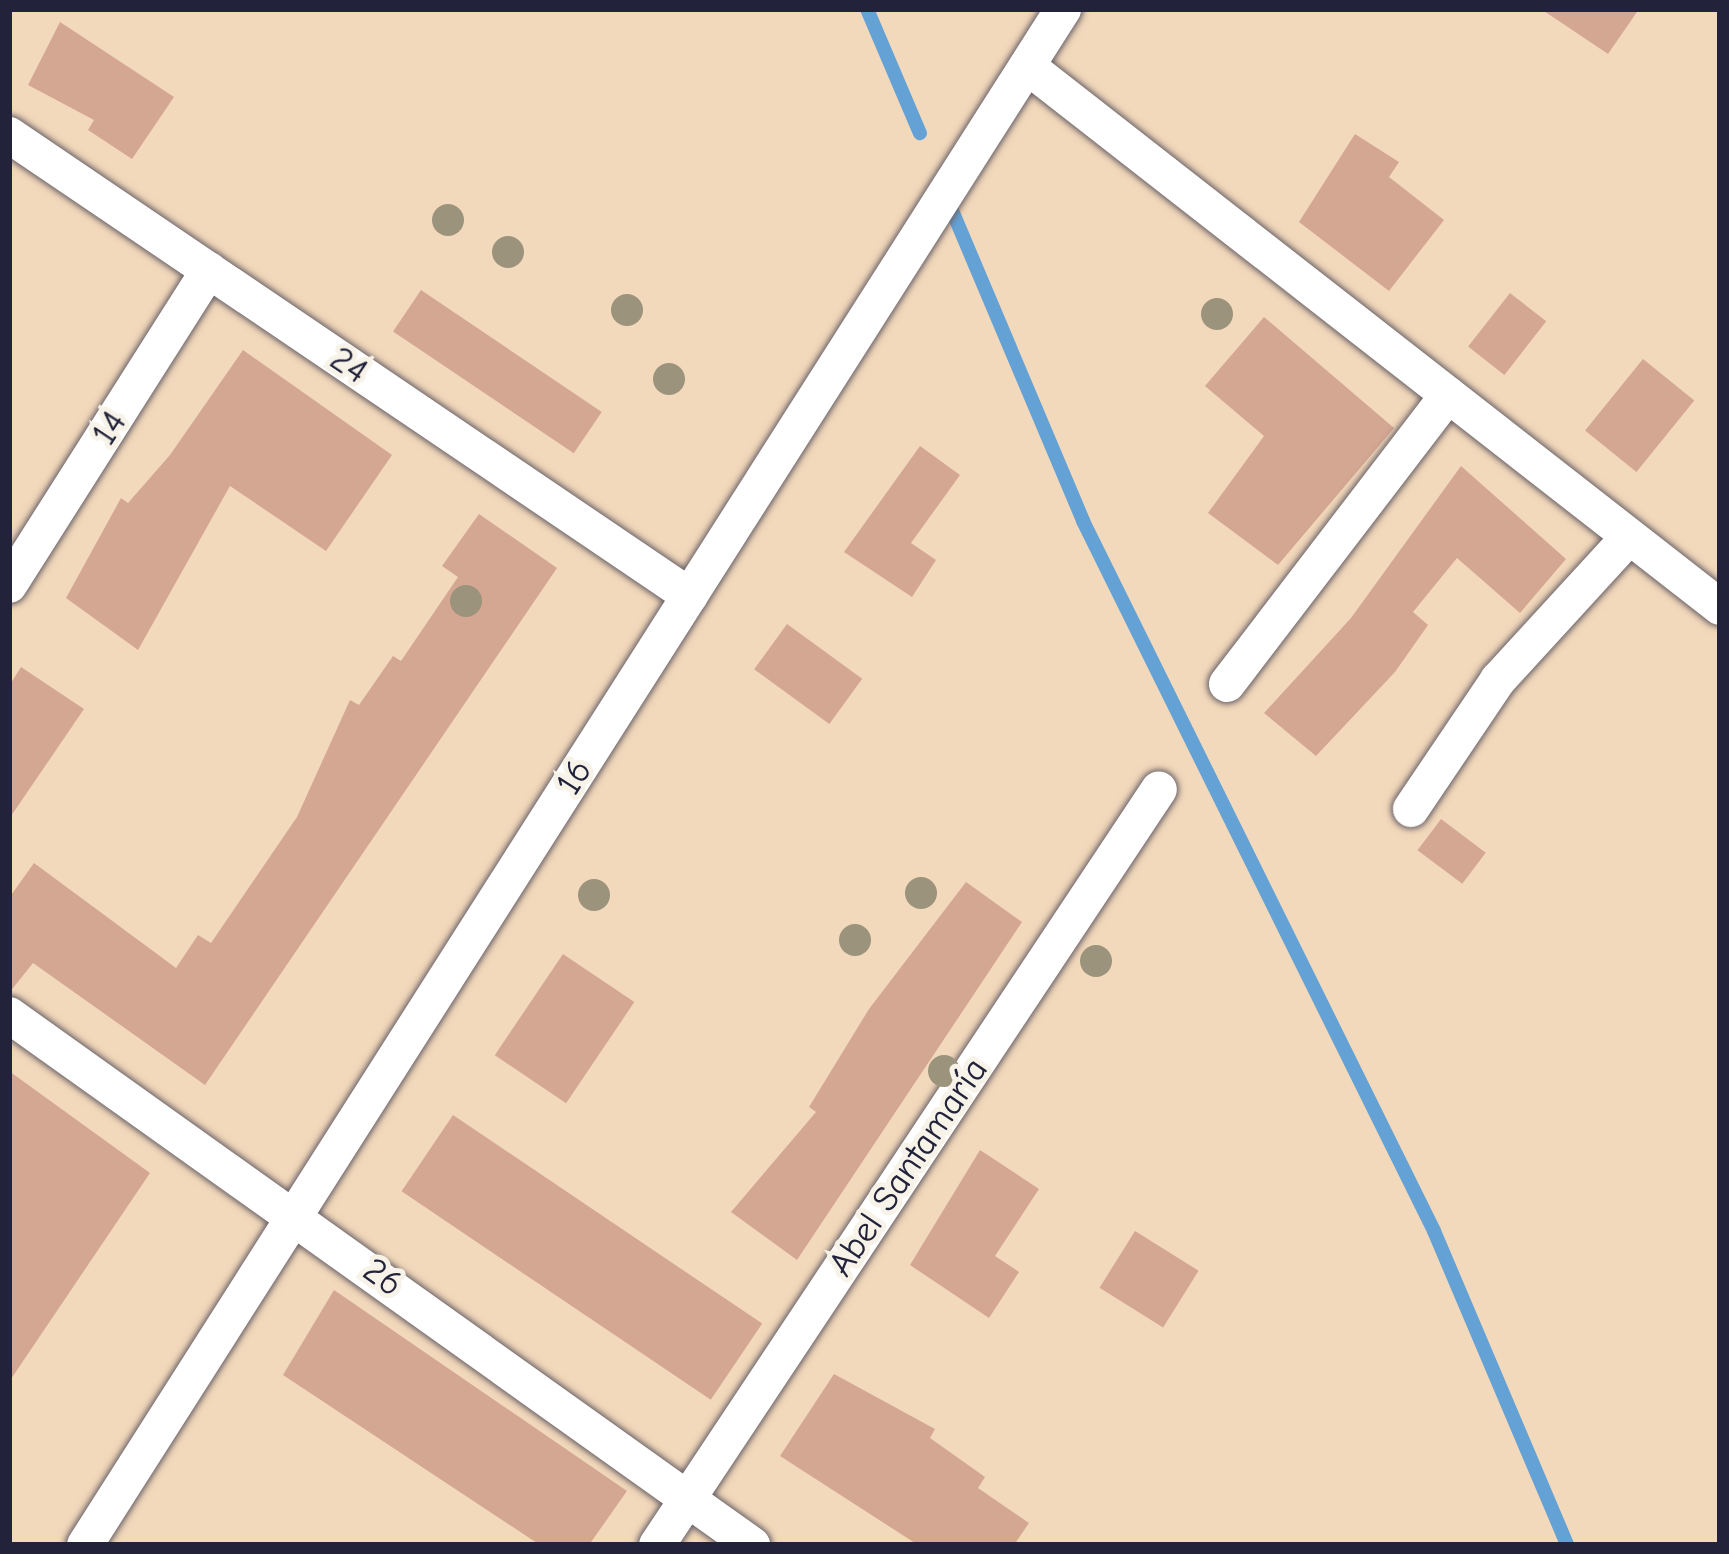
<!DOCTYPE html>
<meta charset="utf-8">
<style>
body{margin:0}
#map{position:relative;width:1729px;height:1554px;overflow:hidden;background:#f3d9bb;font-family:"Comic Neue",sans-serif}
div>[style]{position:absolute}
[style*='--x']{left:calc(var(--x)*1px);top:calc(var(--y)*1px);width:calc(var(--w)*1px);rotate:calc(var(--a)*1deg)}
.stream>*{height:14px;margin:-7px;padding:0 7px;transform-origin:7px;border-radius:7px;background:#64a2d5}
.building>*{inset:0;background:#d4a792;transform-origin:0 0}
.roads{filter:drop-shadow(0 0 3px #6b6268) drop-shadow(0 0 3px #6b6268)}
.minor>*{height:36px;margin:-18px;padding:0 18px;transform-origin:18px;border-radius:18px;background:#fff}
.trees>*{width:32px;height:32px;margin:-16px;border-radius:50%;background:#9b937c}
span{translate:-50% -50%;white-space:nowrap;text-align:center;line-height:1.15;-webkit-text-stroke:10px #f7f3e8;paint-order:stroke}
.street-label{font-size:36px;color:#22223b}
.frame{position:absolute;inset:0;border:12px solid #22223b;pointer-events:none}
</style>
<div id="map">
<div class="stream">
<div style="--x:867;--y:9;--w:135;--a:66.9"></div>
<div style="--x:951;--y:208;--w:340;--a:67.1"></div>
<div style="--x:1083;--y:521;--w:792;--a:63.69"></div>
<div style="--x:1434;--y:1231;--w:341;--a:67"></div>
</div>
<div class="building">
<div style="clip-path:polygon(1541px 9px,1639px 9px,1608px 54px)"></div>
<div style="clip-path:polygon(60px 22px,174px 97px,132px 159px,88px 130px,94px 120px,28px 85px)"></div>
<div style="clip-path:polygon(1355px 134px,1399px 162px,1389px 177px,1444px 220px,1389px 291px,1299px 222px)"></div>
<div style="left:421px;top:290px;width:218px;height:50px;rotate:34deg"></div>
<div style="left:1510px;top:293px;width:46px;height:68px;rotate:38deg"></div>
<div style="clip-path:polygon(1264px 317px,1394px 428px,1278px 565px,1208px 513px,1264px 436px,1205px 386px)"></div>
<div style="clip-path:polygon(243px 350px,392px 455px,326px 551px,230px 486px,138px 650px,66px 598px,121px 498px,128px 503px,170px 455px)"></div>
<div style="left:1643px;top:359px;width:66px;height:92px;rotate:39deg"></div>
<div style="clip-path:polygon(920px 446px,960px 475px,911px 543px,936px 560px,912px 597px,844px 552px)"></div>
<div style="clip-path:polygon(1461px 466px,1566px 559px,1520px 613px,1457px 558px,1413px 612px,1428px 625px,1395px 672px,1316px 756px,1264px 713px,1351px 618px)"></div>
<div style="clip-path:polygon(479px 514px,557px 568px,205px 1085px,33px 963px,9px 993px,9px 898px,34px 863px,176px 968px,198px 935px,211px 943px,297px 817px,350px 700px,359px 705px,393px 656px,401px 661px,458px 577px,442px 566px)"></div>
<div style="left:787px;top:624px;width:93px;height:56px;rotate:36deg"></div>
<div style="clip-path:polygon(21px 667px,84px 709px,9px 819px,9px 686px)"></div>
<div style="left:1441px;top:819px;width:56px;height:39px;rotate:37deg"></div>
<div style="clip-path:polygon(966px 882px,1022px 922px,797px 1260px,731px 1212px,816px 1112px,809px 1107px,869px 1009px)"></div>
<div style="left:563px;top:954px;width:86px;height:122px;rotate:34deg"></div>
<div style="clip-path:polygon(9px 1071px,150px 1173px,9px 1382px)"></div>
<div style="left:453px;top:1115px;width:373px;height:92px;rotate:34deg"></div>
<div style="clip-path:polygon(980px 1150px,1039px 1189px,995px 1256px,1019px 1272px,989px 1318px,910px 1265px)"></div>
<div style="left:1135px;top:1231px;width:75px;height:67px;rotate:32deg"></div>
<div style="clip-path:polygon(334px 1290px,627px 1491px,589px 1545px,540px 1545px,283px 1375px)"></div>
<div style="clip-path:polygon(834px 1374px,935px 1429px,930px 1438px,985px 1477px,978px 1488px,1029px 1523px,1014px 1545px,918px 1545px,780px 1456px)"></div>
</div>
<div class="roads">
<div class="minor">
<div style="--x:1027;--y:66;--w:879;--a:37.98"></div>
<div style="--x:9;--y:135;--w:822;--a:34.1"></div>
<div style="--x:9;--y:585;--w:373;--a:-57.6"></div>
<div style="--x:1227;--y:684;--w:364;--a:-52.6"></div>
<div style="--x:1411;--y:809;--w:156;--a:-56"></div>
<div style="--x:1498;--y:680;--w:194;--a:-47.5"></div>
<div style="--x:9;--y:1015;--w:913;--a:35.5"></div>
<div style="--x:85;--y:1545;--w:1821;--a:-57.51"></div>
<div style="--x:657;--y:1545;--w:907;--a:-56.41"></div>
</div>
</div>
<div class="trees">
<div style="left:448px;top:220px"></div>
<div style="left:508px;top:252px"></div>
<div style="left:627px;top:310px"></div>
<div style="left:1217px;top:314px"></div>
<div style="left:669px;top:379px"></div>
<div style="left:466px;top:601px"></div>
<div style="left:921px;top:893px"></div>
<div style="left:594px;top:895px"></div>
<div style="left:855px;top:940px"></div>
<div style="left:1096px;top:961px"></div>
<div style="left:944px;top:1071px"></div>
</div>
<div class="street-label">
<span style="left:349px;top:365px;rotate:34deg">24</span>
<span style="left:109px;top:428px;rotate:-57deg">14</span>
<span style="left:574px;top:777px;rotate:-58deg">16</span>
<span style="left:908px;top:1167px;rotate:-56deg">Abel Santamaría</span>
<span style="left:383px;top:1277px;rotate:36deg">26</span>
</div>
<div class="frame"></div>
</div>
